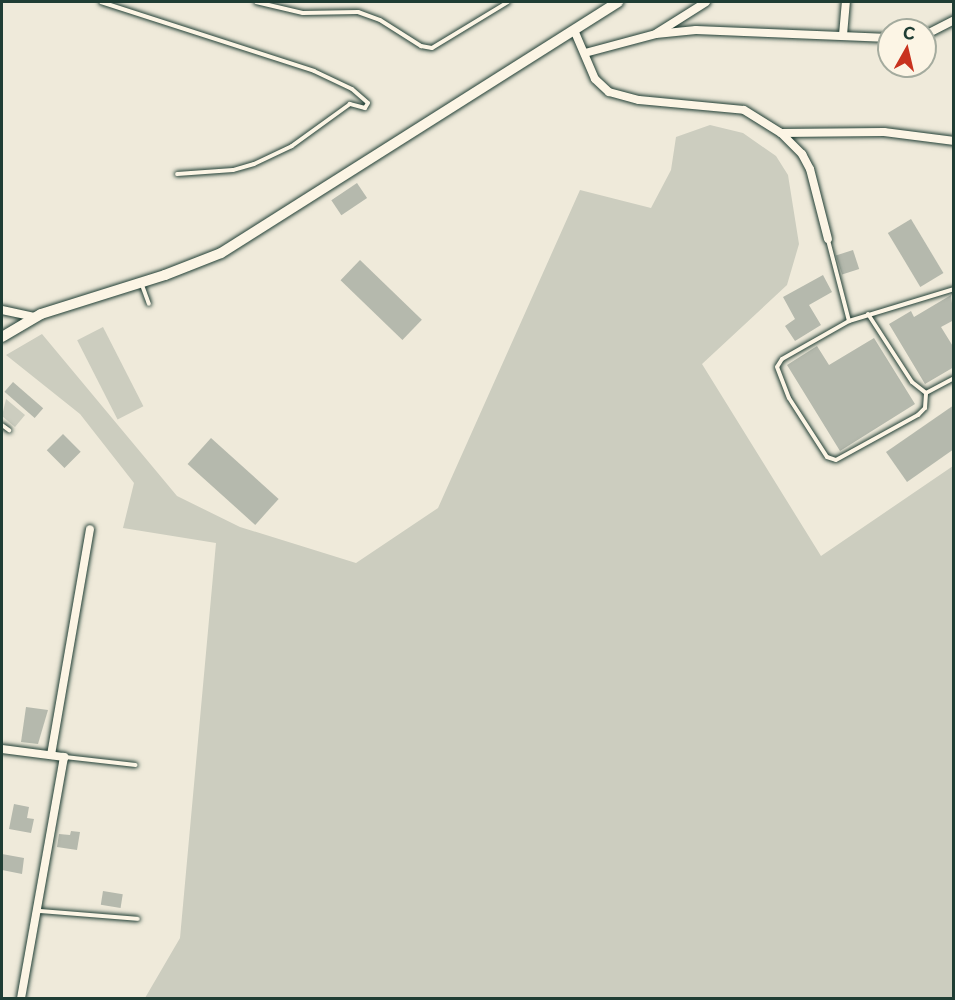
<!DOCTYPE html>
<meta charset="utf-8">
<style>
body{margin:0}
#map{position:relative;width:955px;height:1000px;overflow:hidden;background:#efeada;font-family:"Playpen Sans",sans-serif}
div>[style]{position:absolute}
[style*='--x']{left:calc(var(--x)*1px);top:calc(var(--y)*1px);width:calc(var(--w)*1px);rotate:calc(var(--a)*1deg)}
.green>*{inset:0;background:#cccdbf;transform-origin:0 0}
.building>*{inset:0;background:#b5b9ad;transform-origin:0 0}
.roads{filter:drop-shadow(0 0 2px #1f3d34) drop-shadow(0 0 2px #1f3d34)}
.lane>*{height:4px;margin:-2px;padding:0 2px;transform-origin:2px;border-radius:2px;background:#fcf5e5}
.street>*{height:8px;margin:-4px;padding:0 4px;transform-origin:4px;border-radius:4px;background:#fcf5e5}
.secondary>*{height:10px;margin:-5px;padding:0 5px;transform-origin:5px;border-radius:5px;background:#fcf5e5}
span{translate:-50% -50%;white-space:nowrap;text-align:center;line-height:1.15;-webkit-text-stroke:6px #fcf5e5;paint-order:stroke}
.frame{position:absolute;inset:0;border:3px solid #1f3d34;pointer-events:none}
.north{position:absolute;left:877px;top:18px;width:60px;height:60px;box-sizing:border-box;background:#fcf5e5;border:2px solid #a4ab9e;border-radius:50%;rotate:8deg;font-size:16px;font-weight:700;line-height:24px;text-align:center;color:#1f3d34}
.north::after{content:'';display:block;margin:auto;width:21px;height:27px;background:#c8321e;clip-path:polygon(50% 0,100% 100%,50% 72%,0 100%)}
</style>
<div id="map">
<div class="green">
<div style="clip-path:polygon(710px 125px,743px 133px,776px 156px,788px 175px,799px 244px,787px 285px,702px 364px,821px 556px,953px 466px,953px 998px,145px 998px,180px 938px,216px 543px,123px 528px,134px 483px,80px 414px,6px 355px,42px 334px,177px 496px,240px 527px,356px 563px,438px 508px,580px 190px,651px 208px,671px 170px,676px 137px)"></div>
<div style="left:103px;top:327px;width:89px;height:29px;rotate:63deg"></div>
<div style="clip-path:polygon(6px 399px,25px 415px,15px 427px,2px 416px)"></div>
</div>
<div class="building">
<div style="left:357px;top:183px;width:18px;height:31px;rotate:56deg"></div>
<div style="left:911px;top:219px;width:63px;height:27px;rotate:59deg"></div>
<div style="left:853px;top:250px;width:20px;height:18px;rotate:72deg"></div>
<div style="left:360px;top:260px;width:86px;height:28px;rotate:44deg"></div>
<div style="clip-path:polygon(823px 275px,832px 292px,809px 305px,821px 325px,795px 341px,785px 326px,795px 319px,783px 297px)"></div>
<div style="clip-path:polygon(951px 295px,954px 320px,941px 327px,954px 348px,954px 367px,925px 384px,889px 324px,911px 311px,914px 317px)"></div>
<div style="clip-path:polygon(874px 338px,915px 404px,840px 451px,787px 365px,817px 346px,829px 365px)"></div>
<div style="left:13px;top:382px;width:40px;height:13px;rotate:41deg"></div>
<div style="clip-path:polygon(954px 405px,954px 449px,907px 482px,886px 452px)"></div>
<div style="left:63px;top:434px;width:25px;height:23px;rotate:45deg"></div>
<div style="left:211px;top:438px;width:91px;height:35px;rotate:42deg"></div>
<div style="clip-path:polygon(26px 707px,48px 710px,38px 744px,21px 742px)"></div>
<div style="clip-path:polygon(14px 804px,29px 807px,27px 818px,34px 819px,31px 833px,9px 829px)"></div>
<div style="clip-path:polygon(71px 831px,80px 832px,77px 850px,57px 847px,59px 834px,70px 835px)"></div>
<div style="clip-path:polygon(2px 854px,24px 858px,22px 874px,2px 870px)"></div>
<div style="left:103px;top:891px;width:20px;height:14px;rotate:9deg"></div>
</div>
<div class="roads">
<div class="lane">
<div style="--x:101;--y:2;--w:224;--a:17.9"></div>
<div style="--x:314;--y:71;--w:42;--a:25.3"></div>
<div style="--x:352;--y:89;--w:21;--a:41"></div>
<div style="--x:368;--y:103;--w:6;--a:121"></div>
<div style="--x:365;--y:108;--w:16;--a:-165"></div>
<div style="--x:350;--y:104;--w:72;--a:144.1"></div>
<div style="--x:292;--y:146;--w:42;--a:154.7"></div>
<div style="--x:254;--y:164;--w:22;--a:164"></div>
<div style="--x:233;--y:170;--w:56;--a:175.9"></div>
<div style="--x:256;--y:2;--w:48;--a:13.2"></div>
<div style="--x:303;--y:13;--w:55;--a:-1"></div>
<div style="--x:358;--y:12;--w:23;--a:20"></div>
<div style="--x:380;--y:20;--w:49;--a:32.4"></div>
<div style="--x:421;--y:46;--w:11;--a:10"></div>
<div style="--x:432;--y:48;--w:89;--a:-31.2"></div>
<div style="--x:828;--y:240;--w:84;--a:75.5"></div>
<div style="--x:849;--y:321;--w:110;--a:-16.9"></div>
<div style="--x:142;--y:285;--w:20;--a:70"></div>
<div style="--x:868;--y:314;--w:81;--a:57.1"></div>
<div style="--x:912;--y:382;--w:18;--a:38"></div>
<div style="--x:926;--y:393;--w:32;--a:-28"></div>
<div style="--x:849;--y:321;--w:77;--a:150.4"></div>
<div style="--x:782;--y:359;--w:9;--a:122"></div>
<div style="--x:777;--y:367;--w:33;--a:69"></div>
<div style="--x:789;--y:398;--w:70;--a:57.2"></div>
<div style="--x:827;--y:457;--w:9;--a:18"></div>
<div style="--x:836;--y:460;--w:94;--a:-28.8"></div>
<div style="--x:918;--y:415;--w:10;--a:-45"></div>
<div style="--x:925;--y:408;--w:15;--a:-86"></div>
<div style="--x:2;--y:425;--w:9;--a:36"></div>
<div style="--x:65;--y:757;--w:71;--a:6.4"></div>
<div style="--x:39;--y:911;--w:99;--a:4.6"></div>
</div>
<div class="street">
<div style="--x:574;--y:30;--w:53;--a:66.8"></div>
<div style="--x:595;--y:79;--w:19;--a:43"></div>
<div style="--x:609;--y:92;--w:31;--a:15"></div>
<div style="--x:639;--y:100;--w:105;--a:5.4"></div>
<div style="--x:744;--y:110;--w:44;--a:31.9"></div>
<div style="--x:781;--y:133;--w:30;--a:45"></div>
<div style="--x:802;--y:154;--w:17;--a:62"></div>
<div style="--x:810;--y:169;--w:72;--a:75.6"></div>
<div style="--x:657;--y:33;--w:58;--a:-32.3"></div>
<div style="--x:843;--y:35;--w:33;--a:-85"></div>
<div style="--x:925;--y:35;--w:33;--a:-27"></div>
<div style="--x:585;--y:53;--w:73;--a:-15"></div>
<div style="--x:656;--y:34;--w:40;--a:-5.7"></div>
<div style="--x:696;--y:30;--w:193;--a:2.4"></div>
<div style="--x:781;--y:133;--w:103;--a:-0.6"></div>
<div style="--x:884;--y:132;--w:71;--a:7.3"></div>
<div style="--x:2;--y:310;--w:34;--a:12"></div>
<div style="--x:2;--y:749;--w:63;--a:7.4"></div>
<div style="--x:64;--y:757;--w:245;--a:100.1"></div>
<div style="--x:51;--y:755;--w:229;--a:-80.2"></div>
</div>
<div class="secondary">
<div style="--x:2;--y:337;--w:45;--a:-30.5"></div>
<div style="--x:41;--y:314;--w:130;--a:-17.5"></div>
<div style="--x:165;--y:275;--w:60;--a:-21.4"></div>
<div style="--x:221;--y:253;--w:470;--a:-32.3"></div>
</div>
</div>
<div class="frame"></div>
<div class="north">С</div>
</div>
